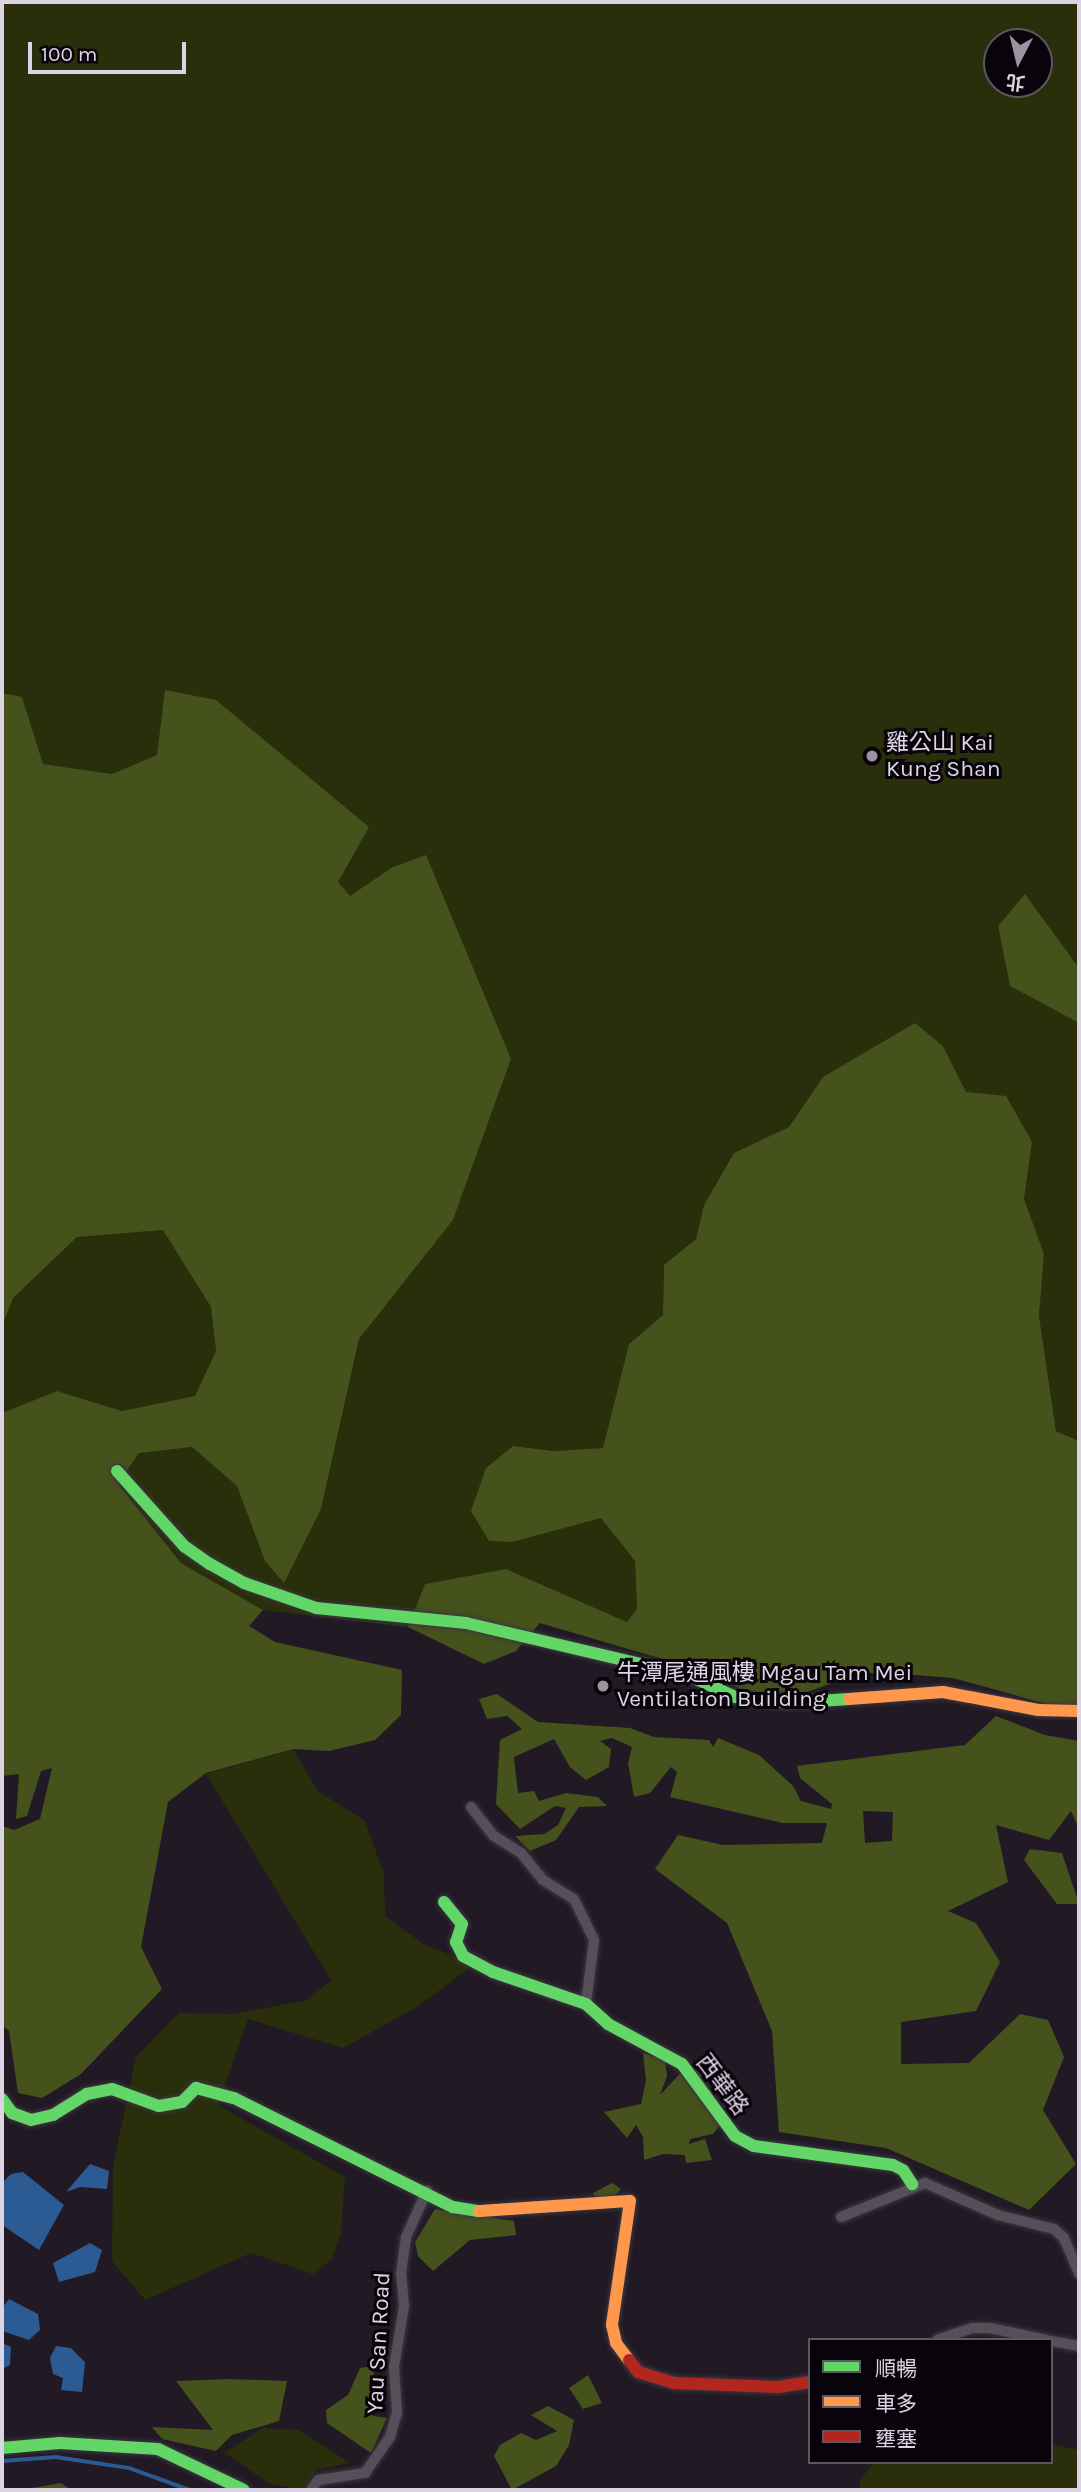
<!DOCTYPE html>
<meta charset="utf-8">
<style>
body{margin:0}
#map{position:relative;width:1081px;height:2492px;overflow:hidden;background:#211a25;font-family:Karla,"Noto Sans TC",sans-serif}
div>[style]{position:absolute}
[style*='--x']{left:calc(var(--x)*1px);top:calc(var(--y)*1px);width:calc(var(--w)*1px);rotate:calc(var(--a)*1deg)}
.green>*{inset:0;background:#282f0a}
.forest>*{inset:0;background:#46521b}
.water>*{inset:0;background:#2c5a92}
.stream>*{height:3.5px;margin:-1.75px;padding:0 1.75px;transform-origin:1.75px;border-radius:1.75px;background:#2c5a92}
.roads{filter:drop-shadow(0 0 2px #3c3740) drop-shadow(0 0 2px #3c3740)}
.street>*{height:10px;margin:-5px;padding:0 5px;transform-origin:5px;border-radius:5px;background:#544f58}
.fast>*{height:12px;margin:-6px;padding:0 6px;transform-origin:6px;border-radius:6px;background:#63d668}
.slow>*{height:12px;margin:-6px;padding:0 6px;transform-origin:6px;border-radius:6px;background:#ff974d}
.jam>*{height:12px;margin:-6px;padding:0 6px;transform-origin:6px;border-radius:6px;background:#b3261e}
.dots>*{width:19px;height:19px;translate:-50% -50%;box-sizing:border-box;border:4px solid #09040c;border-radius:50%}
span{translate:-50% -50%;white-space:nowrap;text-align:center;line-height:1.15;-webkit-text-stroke:6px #09040c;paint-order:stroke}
.poi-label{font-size:23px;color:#dcd4e2}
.left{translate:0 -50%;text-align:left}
.street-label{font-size:23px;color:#dcd4e2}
.frame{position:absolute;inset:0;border:4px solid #dcd4e2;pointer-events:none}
.legend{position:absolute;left:808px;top:2338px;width:245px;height:126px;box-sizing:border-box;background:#09040c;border:2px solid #5d5762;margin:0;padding:9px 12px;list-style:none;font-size:21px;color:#dcd4e2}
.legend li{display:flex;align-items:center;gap:14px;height:35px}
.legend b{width:35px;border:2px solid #5d5762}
.north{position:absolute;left:983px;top:28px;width:70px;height:70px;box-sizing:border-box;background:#09040c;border:2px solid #5d5762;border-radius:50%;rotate:187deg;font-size:19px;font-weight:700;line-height:28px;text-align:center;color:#dcd4e2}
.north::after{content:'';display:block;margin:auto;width:24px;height:32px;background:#9b93a0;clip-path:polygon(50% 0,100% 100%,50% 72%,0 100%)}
.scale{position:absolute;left:28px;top:42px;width:158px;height:32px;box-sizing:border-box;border:4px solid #dcd4e2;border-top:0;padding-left:9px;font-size:21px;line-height:24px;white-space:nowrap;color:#dcd4e2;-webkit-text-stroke:5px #09040c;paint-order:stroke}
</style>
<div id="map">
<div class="green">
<div style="clip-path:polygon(evenodd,2px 2px,1079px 2px,1079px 968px,1025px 894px,998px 926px,1010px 986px,1079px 1023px,1079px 1441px,1056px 1431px,1039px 1316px,1044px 1254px,1024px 1199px,1032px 1141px,966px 1092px,943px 1046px,823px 1077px,789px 1127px,734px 1153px,704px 1205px,696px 1239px,664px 1266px,663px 1315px,629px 1344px,603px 1448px,554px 1451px,513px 1446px,601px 1518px,635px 1561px,637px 1610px,627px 1622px,506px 1569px,425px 1584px,408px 1627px,263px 1610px,181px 1563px,117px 1484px,139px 1453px,192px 1447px,237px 1486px,265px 1561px,321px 1509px,359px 1339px,453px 1220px,511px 1059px,391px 868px,350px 896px,338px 882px,157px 755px,112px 774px,43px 764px,22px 697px,2px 693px,2px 2px,997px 42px,1039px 42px,1039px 84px,997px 84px,997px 42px)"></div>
<div style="clip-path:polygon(164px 1230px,211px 1307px,216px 1352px,195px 1396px,122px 1411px,57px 1391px,2px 1413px,2px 1326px,12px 1298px,77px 1236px)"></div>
<div style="clip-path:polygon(293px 1749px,318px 1791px,365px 1821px,384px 1874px,385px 1916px,425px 1945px,475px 1964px,417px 2007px,343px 2048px,248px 2019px,218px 2105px,345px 2177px,341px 2233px,332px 2259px,313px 2274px,251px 2253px,145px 2300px,112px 2261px,113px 2166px,136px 2057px,179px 2013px,234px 2014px,307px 2000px,331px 1980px,206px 1774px)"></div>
<div style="clip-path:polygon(262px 2428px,299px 2430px,350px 2463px,316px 2470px,303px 2490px,270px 2484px,225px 2453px)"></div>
<div style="clip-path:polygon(1051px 2444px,1079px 2450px,1079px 2490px,860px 2490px,860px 2480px,874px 2462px,1051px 2462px)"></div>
</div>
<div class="forest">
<div style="clip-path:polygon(165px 690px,216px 700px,369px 827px,338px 882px,350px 896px,391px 868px,426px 855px,511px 1059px,453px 1220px,359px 1339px,321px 1509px,284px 1583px,265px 1561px,237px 1486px,192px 1447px,139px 1453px,118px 1484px,181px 1563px,263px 1610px,249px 1626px,275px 1642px,402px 1670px,401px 1715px,375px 1740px,329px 1751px,293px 1749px,206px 1773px,168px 1802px,141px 1947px,162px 1989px,81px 2074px,42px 2098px,18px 2093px,9px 2031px,2px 2025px,2px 1826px,14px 1830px,40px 1819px,52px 1768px,41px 1771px,27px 1816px,16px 1819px,19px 1774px,2px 1776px,2px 1413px,57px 1391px,122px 1411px,195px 1396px,216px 1351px,211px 1307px,163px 1230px,77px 1237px,13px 1298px,2px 1326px,2px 693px,22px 697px,43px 764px,112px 774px,157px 755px)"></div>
<div style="clip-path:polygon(1025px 894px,1079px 968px,1079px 1023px,1010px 986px,998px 926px)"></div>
<div style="clip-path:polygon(915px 1023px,943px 1046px,966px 1092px,1006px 1096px,1032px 1142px,1024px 1199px,1044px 1254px,1039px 1316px,1056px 1431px,1079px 1441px,1079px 1709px,1072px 1711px,953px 1678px,890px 1673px,859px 1673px,794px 1697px,756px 1696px,703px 1671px,540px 1623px,516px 1651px,484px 1664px,408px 1627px,425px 1584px,506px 1569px,627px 1622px,637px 1609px,635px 1561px,601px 1518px,512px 1542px,489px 1541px,471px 1511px,486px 1468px,513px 1446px,554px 1451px,603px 1448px,629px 1344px,663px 1315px,664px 1265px,696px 1239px,704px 1205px,734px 1153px,789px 1127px,823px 1077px)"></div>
<div style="clip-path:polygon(evenodd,497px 1694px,538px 1722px,630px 1728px,654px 1737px,709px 1740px,713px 1747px,718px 1738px,759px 1755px,793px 1786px,801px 1801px,831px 1809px,832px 1804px,800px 1778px,797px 1766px,965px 1745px,996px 1716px,1045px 1735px,1079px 1741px,1079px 1829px,1071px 1811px,1049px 1840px,996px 1825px,1008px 1882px,948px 1911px,976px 1923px,1000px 1962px,976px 2011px,901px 2022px,901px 2064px,969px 2063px,1020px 2014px,1048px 2020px,1064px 2057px,1043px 2110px,1076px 2164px,1029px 2210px,886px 2148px,779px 2132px,772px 2031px,727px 1923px,655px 1869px,678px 1835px,723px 1845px,822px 1843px,827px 1823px,783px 1823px,670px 1797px,677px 1772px,671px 1767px,650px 1793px,634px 1797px,628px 1763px,632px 1747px,612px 1738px,600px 1741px,611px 1749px,609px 1767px,586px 1780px,570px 1767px,554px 1739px,514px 1757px,518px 1793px,534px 1791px,539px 1801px,566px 1793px,598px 1797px,607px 1806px,579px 1807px,556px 1840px,530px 1851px,515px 1836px,544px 1834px,558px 1825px,566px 1808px,555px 1806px,520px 1829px,496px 1804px,500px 1740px,522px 1729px,507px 1716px,487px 1719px,479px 1699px,497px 1694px,863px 1811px,893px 1812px,892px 1841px,865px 1843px,863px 1811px)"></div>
<div style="clip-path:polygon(1030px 1849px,1062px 1853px,1079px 1904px,1057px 1904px,1024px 1860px)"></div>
<div style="clip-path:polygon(643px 2053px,665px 2060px,667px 2076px,660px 2095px,689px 2064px,700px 2074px,727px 2116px,713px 2134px,690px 2139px,689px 2144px,705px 2139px,712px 2160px,686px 2163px,685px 2155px,663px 2154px,644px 2160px,643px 2137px,636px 2125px,627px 2138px,604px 2112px,641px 2104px,646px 2080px)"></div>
<div style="clip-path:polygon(612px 2183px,621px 2189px,606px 2205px,598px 2203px,593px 2193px)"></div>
<div style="clip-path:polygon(435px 2209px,514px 2221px,516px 2235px,470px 2240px,433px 2271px,418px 2256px,415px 2242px)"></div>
<div style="clip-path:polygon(375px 2366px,368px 2407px,373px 2416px,387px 2418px,371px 2453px,327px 2423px,326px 2410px,348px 2395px,360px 2368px)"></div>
<div style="clip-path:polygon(588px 2375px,602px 2403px,583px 2409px,569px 2388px)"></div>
<div style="clip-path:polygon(230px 2379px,287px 2381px,279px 2421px,232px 2435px,216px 2451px,162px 2439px,152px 2427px,213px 2430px,176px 2381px)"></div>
<div style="clip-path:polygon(548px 2406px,574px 2420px,569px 2445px,556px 2466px,512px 2490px,494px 2456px,500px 2445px,521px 2433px,536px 2440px,557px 2431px,531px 2415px)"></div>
<div style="clip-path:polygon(61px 2483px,71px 2490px,20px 2490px)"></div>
</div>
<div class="water">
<div style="clip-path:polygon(90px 2164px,109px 2171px,107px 2189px,80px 2187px,66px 2192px)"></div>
<div style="clip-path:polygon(23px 2172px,64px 2205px,39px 2250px,2px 2225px,2px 2183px,11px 2174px)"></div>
<div style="clip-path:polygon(90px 2243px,102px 2250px,95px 2272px,59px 2282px,53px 2263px)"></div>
<div style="clip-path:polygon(9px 2299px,38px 2314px,40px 2330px,29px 2340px,2px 2331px,2px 2308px)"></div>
<div style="clip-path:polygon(2px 2343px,11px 2347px,10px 2365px,2px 2369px)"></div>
<div style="clip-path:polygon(56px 2346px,71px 2348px,85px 2362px,82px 2392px,61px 2390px,63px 2378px,53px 2374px,50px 2358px)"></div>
</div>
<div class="stream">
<div style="--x:2;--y:2461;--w:54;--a:-4.2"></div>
<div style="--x:56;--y:2457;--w:74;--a:8.6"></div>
<div style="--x:129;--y:2468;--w:65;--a:19.8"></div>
</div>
<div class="roads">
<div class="street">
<div style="--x:471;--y:1807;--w:37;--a:52"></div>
<div style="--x:494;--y:1836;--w:32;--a:32"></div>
<div style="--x:521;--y:1853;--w:35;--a:51"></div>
<div style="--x:543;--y:1880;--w:36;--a:32"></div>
<div style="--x:574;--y:1899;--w:46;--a:64"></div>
<div style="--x:594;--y:1940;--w:64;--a:97.1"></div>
<div style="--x:841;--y:2217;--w:91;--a:-22"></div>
<div style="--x:925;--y:2183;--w:80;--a:23.7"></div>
<div style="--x:998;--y:2215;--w:58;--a:14"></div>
<div style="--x:1054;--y:2229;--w:13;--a:42"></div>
<div style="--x:1064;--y:2238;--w:39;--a:67"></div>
<div style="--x:937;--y:2340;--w:37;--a:-19"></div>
<div style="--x:972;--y:2328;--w:18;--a:0"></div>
<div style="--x:990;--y:2328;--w:58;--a:11.9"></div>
<div style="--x:1051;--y:2341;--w:28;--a:10"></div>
<div style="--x:311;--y:2490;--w:12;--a:-55"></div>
<div style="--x:318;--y:2480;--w:48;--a:-8.5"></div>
<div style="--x:365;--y:2473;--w:44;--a:-55.2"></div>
<div style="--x:390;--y:2437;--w:25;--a:-74"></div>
<div style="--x:397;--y:2413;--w:46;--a:-93.7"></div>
<div style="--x:394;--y:2367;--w:62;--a:-80.7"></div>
<div style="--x:404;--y:2306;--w:33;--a:-95"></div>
<div style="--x:401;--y:2273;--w:36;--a:-82"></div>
<div style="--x:406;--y:2237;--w:51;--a:-65.5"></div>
</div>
<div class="fast">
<div style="--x:117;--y:1471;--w:101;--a:48.2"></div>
<div style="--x:184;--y:1546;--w:32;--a:35"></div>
<div style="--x:210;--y:1564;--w:39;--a:29"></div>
<div style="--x:244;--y:1583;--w:76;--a:19.1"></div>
<div style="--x:316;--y:1608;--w:151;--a:5.7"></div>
<div style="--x:466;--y:1623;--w:228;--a:13.2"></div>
<div style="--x:688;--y:1675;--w:52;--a:25.1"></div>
<div style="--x:735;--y:1697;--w:55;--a:6.2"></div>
<div style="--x:790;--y:1703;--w:59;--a:-3.9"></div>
<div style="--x:444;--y:1902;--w:28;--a:51"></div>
<div style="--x:462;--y:1924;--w:19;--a:108"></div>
<div style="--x:456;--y:1942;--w:16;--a:63"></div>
<div style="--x:463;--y:1956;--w:34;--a:28"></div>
<div style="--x:493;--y:1972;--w:98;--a:19"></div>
<div style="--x:586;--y:2004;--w:30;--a:42"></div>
<div style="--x:608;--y:2024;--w:84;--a:28.4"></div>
<div style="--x:682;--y:2064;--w:89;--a:53.6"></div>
<div style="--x:735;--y:2136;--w:21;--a:28"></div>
<div style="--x:754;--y:2146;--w:140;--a:7.8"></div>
<div style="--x:893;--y:2165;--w:11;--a:27"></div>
<div style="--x:903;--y:2170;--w:17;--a:57"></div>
<div style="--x:2;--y:2099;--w:17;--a:54"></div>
<div style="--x:12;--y:2113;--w:20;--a:20"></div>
<div style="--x:31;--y:2120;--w:23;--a:-13"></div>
<div style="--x:53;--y:2115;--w:40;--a:-32"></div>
<div style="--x:87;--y:2094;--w:25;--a:-11"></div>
<div style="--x:112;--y:2089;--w:50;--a:19.9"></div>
<div style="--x:159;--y:2106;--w:23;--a:-10"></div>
<div style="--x:182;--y:2102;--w:20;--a:-45"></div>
<div style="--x:196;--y:2088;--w:39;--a:15"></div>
<div style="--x:234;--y:2098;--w:245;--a:26.5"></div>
<div style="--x:453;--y:2207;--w:26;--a:9"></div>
<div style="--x:2;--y:2448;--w:58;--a:-4.9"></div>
<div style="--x:60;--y:2443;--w:98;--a:3.5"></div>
<div style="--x:158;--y:2449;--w:95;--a:25.5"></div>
</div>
<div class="slow">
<div style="--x:849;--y:1699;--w:94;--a:-4.3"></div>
<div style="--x:943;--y:1692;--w:97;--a:10.7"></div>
<div style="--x:1038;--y:1710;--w:41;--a:1.4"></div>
<div style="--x:479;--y:2211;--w:151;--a:-3.8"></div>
<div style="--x:630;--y:2201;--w:125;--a:98.3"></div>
<div style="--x:612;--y:2325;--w:18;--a:77"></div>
<div style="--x:616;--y:2343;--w:21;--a:53"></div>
</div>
<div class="jam">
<div style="--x:629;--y:2360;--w:15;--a:53"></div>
<div style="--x:638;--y:2372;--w:37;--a:17"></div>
<div style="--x:673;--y:2383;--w:105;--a:2.2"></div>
<div style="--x:778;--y:2387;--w:32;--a:-9"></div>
</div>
</div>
<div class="dots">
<div style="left:872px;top:756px;background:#9b93a0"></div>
<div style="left:603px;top:1686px;background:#9b93a0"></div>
</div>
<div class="poi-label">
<span class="left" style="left:886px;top:756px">雞公山 Kai<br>Kung Shan</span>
<span class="left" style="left:617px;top:1686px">牛潭尾通風樓 Mgau Tam Mei<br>Ventilation Building</span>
</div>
<div class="street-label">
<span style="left:722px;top:2085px;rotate:53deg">西華路</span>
<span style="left:379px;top:2343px;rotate:-87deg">Yau San Road</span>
</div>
<div class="frame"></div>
<ul class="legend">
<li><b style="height:9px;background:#63d668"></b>順暢</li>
<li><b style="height:9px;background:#ff974d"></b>車多</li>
<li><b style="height:9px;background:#b3261e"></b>壅塞</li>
</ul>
<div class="north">北</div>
<div class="scale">100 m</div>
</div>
